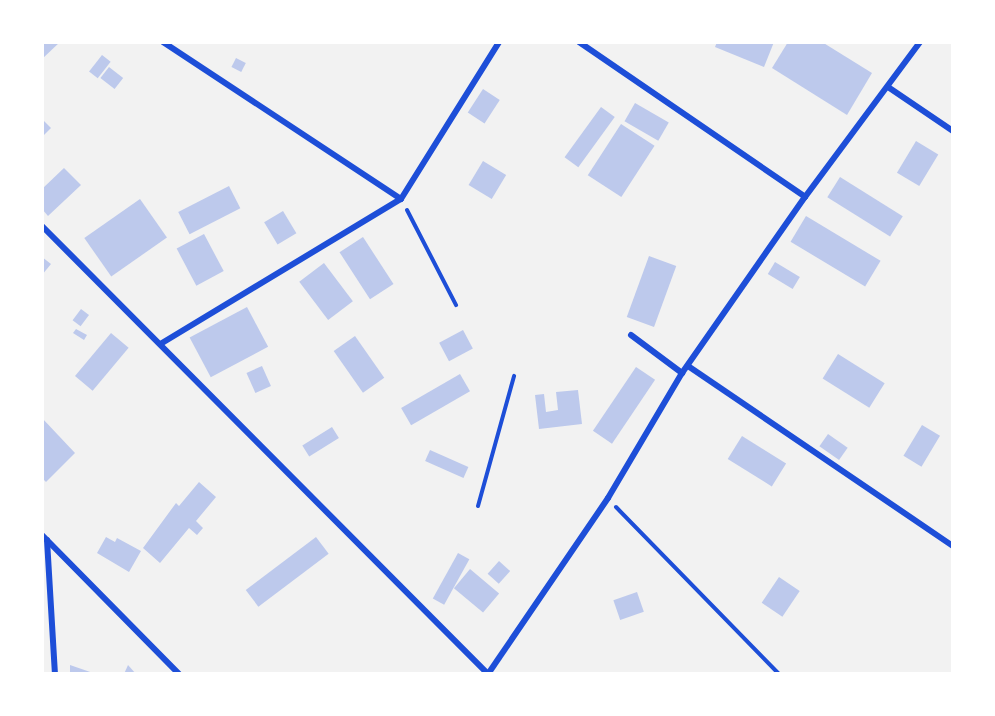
<!DOCTYPE html>
<style>
body{margin:0}
#map{position:relative;width:995px;height:716px;overflow:hidden;background:#f2f2f2;font-family:"Archivo Narrow",sans-serif}
div>[style]{position:absolute}
[style*='--x']{left:calc(var(--x)*1px);top:calc(var(--y)*1px);width:calc(var(--w)*1px);rotate:calc(var(--a)*1deg)}
.building>*{inset:0;background:#bdc9ec;transform-origin:0 0}
.path>*{height:4px;margin:-2px;padding:0 2px;transform-origin:2px;border-radius:2px;background:#1d4ed8}
.minor>*{height:6px;margin:-3px;padding:0 3px;transform-origin:3px;border-radius:3px;background:#1d4ed8}
span{translate:-50% -50%;white-space:nowrap;text-align:center;line-height:1.15;-webkit-text-stroke:4.5px #fff;paint-order:stroke}
.frame{position:absolute;inset:0;border:44px solid #fff;pointer-events:none}
</style>
<div id="map">
<div class="building">
<div style="clip-path:polygon(42px 42px,60px 42px,42px 59px)"></div>
<div style="clip-path:polygon(717px 42px,774px 42px,764px 67px,715px 47px)"></div>
<div style="clip-path:polygon(788px 42px,822px 42px,872px 73px,847px 115px,772px 68px)"></div>
<div style="left:102px;top:55px;width:11px;height:21px;rotate:38deg"></div>
<div style="left:236px;top:58px;width:11px;height:10px;rotate:27deg"></div>
<div style="left:109px;top:67px;width:18px;height:14px;rotate:38deg"></div>
<div style="left:483px;top:89px;width:20px;height:28px;rotate:33deg"></div>
<div style="left:635px;top:103px;width:39px;height:21px;rotate:30deg"></div>
<div style="left:601px;top:107px;width:17px;height:62px;rotate:36deg"></div>
<div style="clip-path:polygon(42px 119px,51px 128px,42px 137px)"></div>
<div style="left:621px;top:124px;width:40px;height:61px;rotate:33deg"></div>
<div style="left:916px;top:141px;width:26px;height:37px;rotate:31deg"></div>
<div style="left:483px;top:161px;width:27px;height:28px;rotate:31deg"></div>
<div style="clip-path:polygon(64px 168px,81px 185px,48px 216px,42px 209px,42px 189px)"></div>
<div style="left:840px;top:177px;width:74px;height:24px;rotate:32deg"></div>
<div style="left:229px;top:186px;width:25px;height:57px;rotate:63deg"></div>
<div style="left:140px;top:199px;width:47px;height:68px;rotate:55deg"></div>
<div style="left:283px;top:211px;width:26px;height:22px;rotate:59deg"></div>
<div style="left:806px;top:216px;width:87px;height:30px;rotate:31deg"></div>
<div style="left:204px;top:234px;width:42px;height:31px;rotate:62deg"></div>
<div style="left:363px;top:237px;width:56px;height:28px;rotate:57deg"></div>
<div style="left:649px;top:256px;width:29px;height:65px;rotate:20deg"></div>
<div style="clip-path:polygon(42px 257px,51px 264px,42px 275px)"></div>
<div style="left:775px;top:262px;width:29px;height:14px;rotate:31deg"></div>
<div style="left:324px;top:263px;width:48px;height:31px;rotate:53deg"></div>
<div style="left:247px;top:307px;width:45px;height:65px;rotate:62deg"></div>
<div style="left:81px;top:309px;width:10px;height:14px;rotate:37deg"></div>
<div style="clip-path:polygon(76px 329px,87px 335px,84px 340px,73px 333px)"></div>
<div style="left:463px;top:330px;width:21px;height:27px;rotate:62deg"></div>
<div style="left:111px;top:333px;width:23px;height:56px;rotate:40deg"></div>
<div style="left:355px;top:336px;width:51px;height:26px;rotate:55deg"></div>
<div style="left:838px;top:354px;width:55px;height:29px;rotate:32deg"></div>
<div style="left:262px;top:366px;width:22px;height:17px;rotate:66deg"></div>
<div style="left:636px;top:367px;width:23px;height:77px;rotate:34deg"></div>
<div style="left:460px;top:374px;width:20px;height:68px;rotate:60deg"></div>
<div style="clip-path:polygon(578px 390px,582px 424px,539px 429px,535px 395px,544px 394px,546px 412px,558px 410px,556px 392px)"></div>
<div style="clip-path:polygon(42px 418px,75px 453px,46px 482px,42px 478px)"></div>
<div style="left:922px;top:425px;width:21px;height:36px;rotate:31deg"></div>
<div style="left:332px;top:427px;width:13px;height:35px;rotate:58deg"></div>
<div style="left:828px;top:434px;width:24px;height:15px;rotate:35deg"></div>
<div style="left:742px;top:436px;width:52px;height:27px;rotate:32deg"></div>
<div style="left:430px;top:450px;width:42px;height:12px;rotate:24deg"></div>
<div style="clip-path:polygon(199px 482px,216px 497px,196px 521px,203px 528px,197px 535px,189px 528px,160px 563px,143px 548px,176px 503px,179px 506px)"></div>
<div style="clip-path:polygon(106px 537px,115px 542px,117px 538px,141px 551px,129px 572px,97px 553px)"></div>
<div style="left:316px;top:537px;width:21px;height:88px;rotate:53deg"></div>
<div style="left:458px;top:553px;width:13px;height:52px;rotate:29deg"></div>
<div style="left:499px;top:561px;width:15px;height:17px;rotate:42deg"></div>
<div style="left:470px;top:569px;width:38px;height:25px;rotate:40deg"></div>
<div style="left:779px;top:577px;width:25px;height:31px;rotate:34deg"></div>
<div style="left:637px;top:592px;width:21px;height:25px;rotate:71deg"></div>
<div style="clip-path:polygon(70px 665px,96px 674px,70px 674px)"></div>
<div style="clip-path:polygon(128px 665px,136px 674px,124px 674px)"></div>
</div>
<div class="path">
<div style="--x:407;--y:210;--w:107;--a:62.7"></div>
<div style="--x:478;--y:506;--w:135;--a:-74.5"></div>
<div style="--x:616;--y:507;--w:233;--a:45.7"></div>
</div>
<div class="minor">
<div style="--x:163;--y:42;--w:285;--a:33.4"></div>
<div style="--x:579;--y:42;--w:274;--a:34.4"></div>
<div style="--x:888;--y:87;--w:78;--a:34.1"></div>
<div style="--x:42;--y:226;--w:632;--a:45.13"></div>
<div style="--x:631;--y:335;--w:64;--a:36.7"></div>
<div style="--x:162;--y:343;--w:279;--a:-31.1"></div>
<div style="--x:401;--y:199;--w:185;--a:-58"></div>
<div style="--x:688;--y:366;--w:320;--a:34.2"></div>
<div style="--x:42;--y:535;--w:195;--a:45.4"></div>
<div style="--x:47;--y:540;--w:134;--a:86.6"></div>
<div style="--x:488;--y:674;--w:213;--a:-55.7"></div>
<div style="--x:608;--y:498;--w:145;--a:-59.4"></div>
<div style="--x:682;--y:373;--w:215;--a:-55.1"></div>
<div style="--x:805;--y:197;--w:193;--a:-53.4"></div>
</div>
<div class="frame"></div>
</div>
